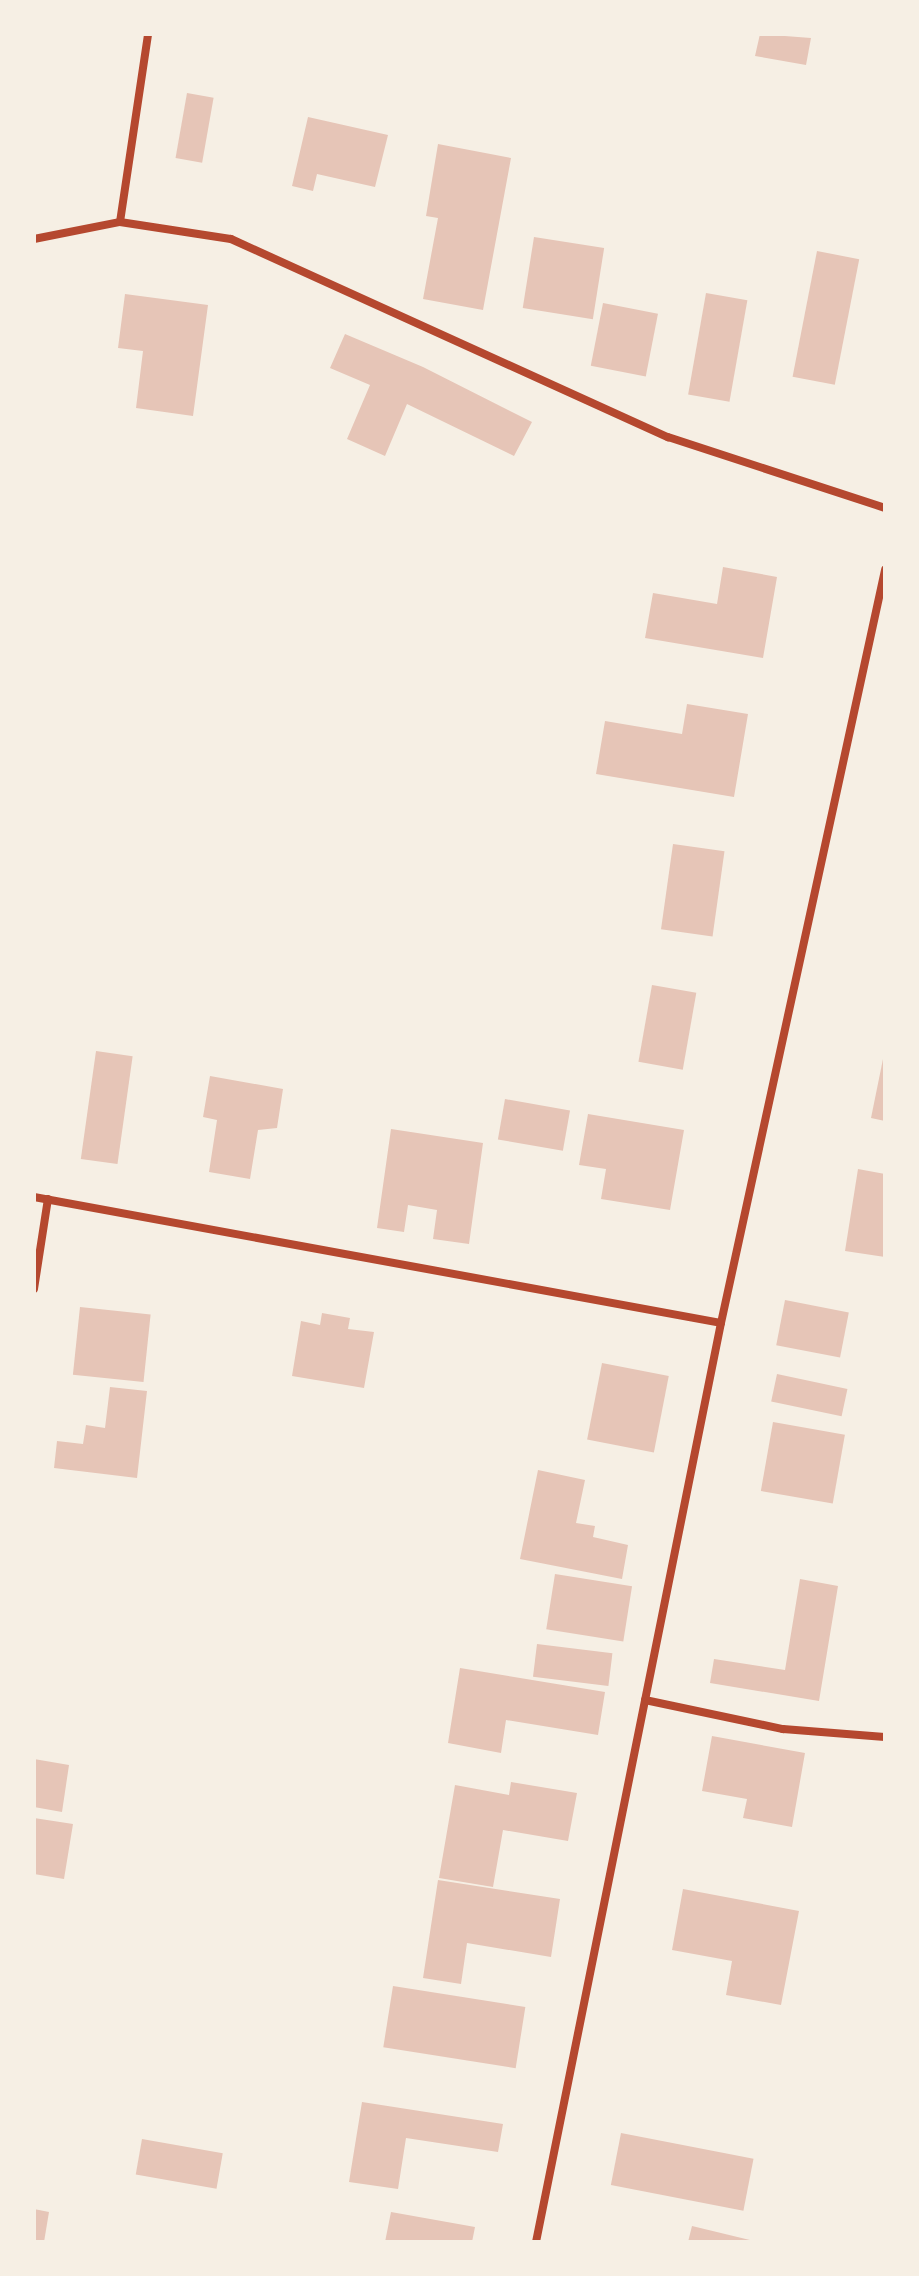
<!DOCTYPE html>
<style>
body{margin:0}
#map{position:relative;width:919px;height:2276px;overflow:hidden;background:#f6efe4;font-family:"Crimson Pro",serif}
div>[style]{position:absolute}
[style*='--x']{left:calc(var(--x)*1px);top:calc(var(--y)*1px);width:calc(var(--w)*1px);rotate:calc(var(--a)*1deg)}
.building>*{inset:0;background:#e6c5b7;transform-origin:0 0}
.minor>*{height:8px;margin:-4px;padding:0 4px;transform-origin:4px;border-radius:4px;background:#b5482f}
span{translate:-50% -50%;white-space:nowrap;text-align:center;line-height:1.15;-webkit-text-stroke:7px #f6efe4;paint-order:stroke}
.frame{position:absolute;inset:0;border:36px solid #f6efe4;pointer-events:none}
</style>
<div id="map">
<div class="building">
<div style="clip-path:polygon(760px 34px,811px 38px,806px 65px,755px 56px)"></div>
<div style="left:187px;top:93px;width:27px;height:66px;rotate:10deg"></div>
<div style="clip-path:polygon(308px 117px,388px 135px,375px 187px,317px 174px,313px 191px,292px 186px)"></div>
<div style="clip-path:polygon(438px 144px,511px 158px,483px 310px,423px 299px,438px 218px,426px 216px)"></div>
<div style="left:534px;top:237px;width:71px;height:72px;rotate:9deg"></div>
<div style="left:817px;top:251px;width:43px;height:128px;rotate:11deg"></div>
<div style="left:706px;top:293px;width:42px;height:103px;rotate:10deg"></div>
<div style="clip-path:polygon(125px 294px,208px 305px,193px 416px,136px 408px,143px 351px,118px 348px)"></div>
<div style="left:603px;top:303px;width:56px;height:64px;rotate:11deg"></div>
<div style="clip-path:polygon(345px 334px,423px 367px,532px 422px,514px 456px,407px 404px,385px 456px,347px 439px,370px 385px,330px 368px)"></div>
<div style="clip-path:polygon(723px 567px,777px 577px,763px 658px,645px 638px,653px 593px,717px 604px)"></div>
<div style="clip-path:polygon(687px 704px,748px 714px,734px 797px,596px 774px,605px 721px,682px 734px)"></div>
<div style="left:673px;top:844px;width:52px;height:86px;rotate:8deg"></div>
<div style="left:652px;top:985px;width:45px;height:78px;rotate:10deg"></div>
<div style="left:96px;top:1051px;width:37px;height:109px;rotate:8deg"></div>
<div style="clip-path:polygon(884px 1054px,885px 1054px,885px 1121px,871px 1118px)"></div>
<div style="clip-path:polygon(210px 1076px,283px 1089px,277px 1128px,258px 1130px,250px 1179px,209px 1172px,217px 1120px,203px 1117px)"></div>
<div style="left:505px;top:1099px;width:66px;height:41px;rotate:10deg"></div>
<div style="clip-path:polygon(588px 1114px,684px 1130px,670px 1210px,601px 1199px,606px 1169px,579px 1165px)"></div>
<div style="clip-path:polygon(391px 1129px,483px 1143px,469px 1244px,433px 1239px,437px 1210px,408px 1205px,404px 1232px,377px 1228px)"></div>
<div style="clip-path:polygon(858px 1169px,885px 1174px,885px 1257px,845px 1251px)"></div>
<div style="left:785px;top:1300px;width:65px;height:46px;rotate:11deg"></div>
<div style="left:80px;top:1307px;width:71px;height:68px;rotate:6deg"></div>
<div style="clip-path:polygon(322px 1313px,350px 1318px,348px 1329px,374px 1332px,364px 1388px,292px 1376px,301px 1321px,320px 1325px)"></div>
<div style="left:602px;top:1363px;width:68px;height:78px;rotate:11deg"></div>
<div style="left:777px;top:1374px;width:72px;height:28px;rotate:12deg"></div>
<div style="clip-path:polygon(110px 1387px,147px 1391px,137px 1478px,54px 1468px,57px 1441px,83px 1444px,86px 1425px,105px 1428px)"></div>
<div style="left:773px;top:1422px;width:73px;height:70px;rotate:10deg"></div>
<div style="clip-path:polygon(538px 1470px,585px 1480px,576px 1523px,595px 1526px,593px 1537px,628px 1545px,622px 1579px,520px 1559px)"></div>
<div style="left:555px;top:1574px;width:78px;height:56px;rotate:9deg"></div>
<div style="clip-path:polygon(800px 1579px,838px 1586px,819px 1701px,710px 1683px,714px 1659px,785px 1670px)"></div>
<div style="left:537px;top:1644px;width:76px;height:33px;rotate:7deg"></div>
<div style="clip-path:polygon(460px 1668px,605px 1692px,598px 1735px,506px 1720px,501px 1753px,448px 1743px)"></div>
<div style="clip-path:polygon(712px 1736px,805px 1753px,792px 1827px,743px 1818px,747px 1799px,702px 1791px)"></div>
<div style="clip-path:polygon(34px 1759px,69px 1765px,62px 1812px,34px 1807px)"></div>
<div style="clip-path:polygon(511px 1782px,577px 1793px,568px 1841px,503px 1830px,493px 1887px,439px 1878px,455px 1785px,509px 1795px)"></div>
<div style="clip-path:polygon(34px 1818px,73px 1824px,64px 1879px,34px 1874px)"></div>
<div style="clip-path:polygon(438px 1880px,560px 1899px,551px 1957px,467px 1943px,461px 1984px,423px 1978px)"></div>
<div style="clip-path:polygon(683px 1889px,799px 1911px,781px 2005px,726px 1995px,732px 1961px,672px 1950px)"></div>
<div style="left:393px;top:1986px;width:134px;height:62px;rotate:9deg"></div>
<div style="clip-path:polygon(362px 2102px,503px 2124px,498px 2152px,406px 2138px,398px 2189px,349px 2182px)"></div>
<div style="left:621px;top:2133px;width:135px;height:53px;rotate:11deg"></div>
<div style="left:142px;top:2139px;width:82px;height:36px;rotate:10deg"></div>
<div style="clip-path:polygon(34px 2209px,49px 2212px,44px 2242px,34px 2242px)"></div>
<div style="clip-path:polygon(391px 2212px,475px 2227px,472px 2242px,385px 2242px)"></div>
<div style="clip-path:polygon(692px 2226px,754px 2241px,753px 2242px,688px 2242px)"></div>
</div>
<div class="minor">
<div style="--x:120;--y:222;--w:190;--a:-81.5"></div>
<div style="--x:34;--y:239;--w:88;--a:-11.2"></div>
<div style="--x:120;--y:222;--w:112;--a:8.7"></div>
<div style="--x:231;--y:239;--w:480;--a:24.4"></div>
<div style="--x:668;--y:437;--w:228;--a:18.1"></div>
<div style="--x:34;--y:1197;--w:698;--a:10.39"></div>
<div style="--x:34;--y:1289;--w:91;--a:-81.2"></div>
<div style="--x:645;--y:1700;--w:141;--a:11.9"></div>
<div style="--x:783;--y:1729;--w:102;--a:4.5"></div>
<div style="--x:536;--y:2242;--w:937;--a:-78.62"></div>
<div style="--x:721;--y:1323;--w:771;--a:-77.71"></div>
</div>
<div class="frame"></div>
</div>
